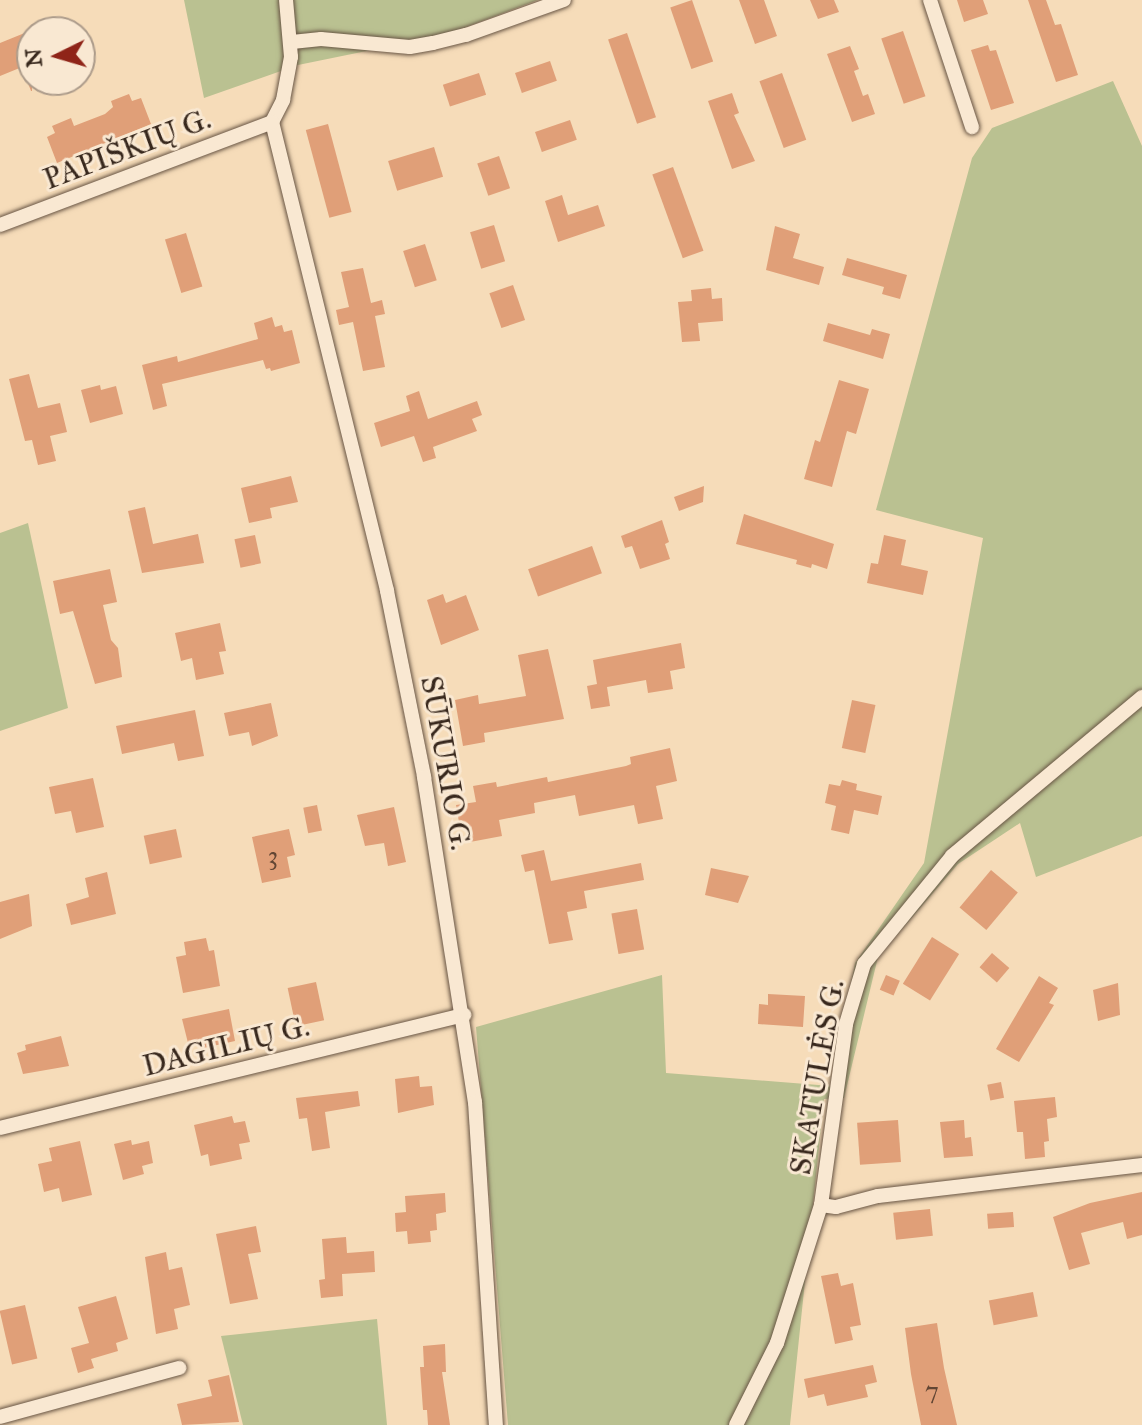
<!DOCTYPE html>
<meta charset="utf-8">
<style>
body{margin:0}
#map{position:relative;width:1142px;height:1425px;overflow:hidden;background:#f6dcb9;font-family:"IM FELL Great Primer",serif}
div>[style]{position:absolute}
[style*='--x']{left:calc(var(--x)*1px);top:calc(var(--y)*1px);width:calc(var(--w)*1px);rotate:calc(var(--a)*1deg)}
.green>*{inset:0;background:#bac191}
.building>*{inset:0;background:#e09f78;transform-origin:0 0}
.roads{filter:drop-shadow(0 0 2px #685544) drop-shadow(0 0 2px #685544)}
.minor>*{height:14px;margin:-7px;padding:0 7px;transform-origin:7px;border-radius:7px;background:#f9e8d2}
span{translate:-50% -50%;white-space:nowrap;text-align:center;line-height:1.15;-webkit-text-stroke:6px #f9e8d2;paint-order:stroke}
.number-label{font-size:26px;color:#624634}
.number-label span{-webkit-text-stroke-width:0}
.street-label{font-size:30px;color:#38281d}
.north{position:absolute;left:16px;top:16px;width:80px;height:80px;box-sizing:border-box;background:#f9e8d2;border:2px solid #ac9b8a;border-radius:50%;rotate:265deg;font-size:22px;font-weight:700;line-height:32px;text-align:center;color:#38281d}
.north::after{content:'';display:block;margin:auto;width:28px;height:36px;background:#8f2418;clip-path:polygon(50% 0,100% 100%,50% 72%,0 100%)}
</style>
<div id="map">
<div class="green">
<div style="clip-path:polygon(184px 0,538px 0,445px 35px,298px 65px,204px 98px)"></div>
<div style="clip-path:polygon(1113px 81px,1142px 146px,1142px 836px,1036px 877px,1020px 823px,958px 864px,878px 957px,844px 1098px,824px 1099px,790px 1425px,508px 1425px,476px 1027px,662px 975px,666px 1073px,831px 1086px,855px 963px,924px 863px,983px 538px,876px 510px,972px 158px,992px 128px)"></div>
<div style="clip-path:polygon(28px 523px,68px 708px,0 731px,0 533px)"></div>
<div style="clip-path:polygon(377px 1319px,387px 1425px,243px 1425px,221px 1336px)"></div>
</div>
<div class="building">
<div style="left:692px;top:0;width:65px;height:23px;rotate:71deg"></div>
<div style="clip-path:polygon(739px 0,764px 0,777px 36px,755px 44px)"></div>
<div style="clip-path:polygon(810px 0,834px 0,839px 12px,818px 19px)"></div>
<div style="clip-path:polygon(957px 0,983px 0,988px 14px,964px 22px)"></div>
<div style="clip-path:polygon(1028px 0,1046px 0,1055px 25px,1061px 24px,1078px 75px,1056px 82px)"></div>
<div style="clip-path:polygon(32px 30px,32px 91px,31px 91px,22px 67px,0 76px,0 43px)"></div>
<div style="left:903px;top:31px;width:69px;height:23px;rotate:71deg"></div>
<div style="left:627px;top:33px;width:89px;height:20px;rotate:71deg"></div>
<div style="clip-path:polygon(988px 45px,990px 51px,996px 50px,1014px 103px,991px 110px,971px 50px)"></div>
<div style="clip-path:polygon(850px 46px,859px 69px,854px 71px,863px 96px,868px 94px,875px 114px,852px 122px,827px 54px)"></div>
<div style="left:550px;top:61px;width:21px;height:37px;rotate:71deg"></div>
<div style="left:479px;top:73px;width:23px;height:38px;rotate:72deg"></div>
<div style="left:782px;top:73px;width:71px;height:24px;rotate:70deg"></div>
<div style="clip-path:polygon(732px 93px,739px 113px,734px 115px,755px 161px,732px 169px,708px 101px)"></div>
<div style="clip-path:polygon(129px 94px,132px 101px,141px 98px,151px 124px,57px 163px,47px 137px,55px 133px,52px 126px,71px 118px,74px 126px,105px 114px,113px 107px,111px 101px)"></div>
<div style="left:570px;top:120px;width:21px;height:37px;rotate:71deg"></div>
<div style="left:328px;top:124px;width:91px;height:23px;rotate:75deg"></div>
<div style="left:434px;top:147px;width:31px;height:48px;rotate:73deg"></div>
<div style="left:499px;top:156px;width:34px;height:23px;rotate:71deg"></div>
<div style="left:673px;top:167px;width:89px;height:22px;rotate:70deg"></div>
<div style="clip-path:polygon(562px 195px,568px 215px,598px 205px,605px 226px,558px 242px,545px 201px)"></div>
<div style="left:494px;top:225px;width:38px;height:25px;rotate:73deg"></div>
<div style="clip-path:polygon(775px 226px,800px 234px,793px 258px,824px 267px,819px 285px,766px 270px)"></div>
<div style="left:186px;top:233px;width:56px;height:22px;rotate:73deg"></div>
<div style="left:425px;top:244px;width:38px;height:23px;rotate:72deg"></div>
<div style="clip-path:polygon(847px 258px,907px 275px,900px 299px,882px 294px,884px 287px,842px 275px)"></div>
<div style="clip-path:polygon(363px 268px,371px 303px,382px 300px,385px 314px,375px 316px,385px 367px,363px 371px,353px 322px,339px 325px,336px 310px,349px 307px,341px 272px)"></div>
<div style="left:513px;top:285px;width:37px;height:25px;rotate:71deg"></div>
<div style="clip-path:polygon(711px 288px,712px 299px,722px 298px,723px 321px,698px 323px,700px 341px,682px 342px,678px 302px,692px 301px,691px 290px)"></div>
<div style="clip-path:polygon(272px 317px,275px 327px,282px 325px,284px 332px,292px 330px,300px 363px,271px 371px,270px 368px,266px 369px,263px 360px,162px 384px,167px 406px,153px 410px,142px 365px,177px 356px,178px 362px,258px 339px,254px 323px)"></div>
<div style="clip-path:polygon(828px 323px,870px 335px,872px 329px,890px 334px,883px 359px,823px 341px)"></div>
<div style="clip-path:polygon(29px 374px,38px 408px,60px 403px,67px 432px,50px 436px,56px 461px,38px 465px,32px 440px,25px 441px,9px 379px)"></div>
<div style="clip-path:polygon(839px 380px,869px 389px,856px 434px,847px 431px,832px 487px,804px 479px,815px 440px,820px 442px)"></div>
<div style="clip-path:polygon(100px 385px,101px 390px,116px 386px,123px 414px,90px 423px,81px 390px)"></div>
<div style="clip-path:polygon(419px 391px,428px 419px,477px 401px,482px 415px,472px 419px,477px 431px,433px 447px,436px 458px,423px 462px,414px 436px,381px 447px,374px 423px,410px 411px,406px 396px)"></div>
<div style="clip-path:polygon(291px 476px,298px 502px,270px 508px,272px 518px,249px 523px,241px 488px)"></div>
<div style="clip-path:polygon(704px 486px,703px 502px,679px 511px,674px 497px)"></div>
<div style="clip-path:polygon(145px 507px,153px 544px,198px 534px,204px 563px,142px 573px,128px 511px)"></div>
<div style="clip-path:polygon(744px 514px,834px 544px,827px 569px,812px 564px,811px 568px,796px 564px,797px 560px,736px 544px)"></div>
<div style="clip-path:polygon(662px 520px,669px 542px,665px 544px,670px 559px,640px 569px,632px 546px,625px 548px,621px 536px)"></div>
<div style="left:255px;top:535px;width:29px;height:21px;rotate:78deg"></div>
<div style="clip-path:polygon(884px 535px,906px 540px,901px 565px,928px 571px,923px 595px,867px 583px,871px 563px,878px 564px)"></div>
<div style="left:592px;top:546px;width:29px;height:68px;rotate:70deg"></div>
<div style="clip-path:polygon(110px 569px,117px 602px,103px 605px,111px 640px,118px 648px,122px 677px,95px 684px,73px 611px,60px 614px,53px 581px)"></div>
<div style="clip-path:polygon(443px 594px,446px 603px,466px 595px,479px 630px,441px 645px,427px 600px)"></div>
<div style="clip-path:polygon(220px 623px,226px 651px,219px 652px,224px 674px,196px 680px,192px 658px,181px 661px,175px 633px)"></div>
<div style="clip-path:polygon(681px 643px,685px 668px,670px 671px,673px 689px,648px 693px,646px 680px,607px 687px,610px 706px,591px 709px,587px 686px,597px 684px,593px 660px)"></div>
<div style="clip-path:polygon(548px 649px,564px 719px,484px 733px,485px 742px,463px 746px,455px 700px,478px 695px,479px 704px,526px 696px,518px 655px)"></div>
<div style="left:852px;top:700px;width:24px;height:49px;rotate:12deg"></div>
<div style="clip-path:polygon(271px 703px,278px 736px,252px 746px,249px 732px,229px 736px,224px 713px)"></div>
<div style="clip-path:polygon(195px 710px,204px 756px,178px 761px,174px 743px,122px 754px,116px 726px)"></div>
<div style="clip-path:polygon(670px 748px,677px 781px,656px 786px,663px 819px,638px 824px,634px 805px,579px 816px,575px 795px,534px 803px,535px 813px,499px 820px,502px 836px,470px 842px,467px 827px,460px 828px,456px 805px,476px 802px,473px 786px,496px 782px,497px 787px,547px 777px,548px 782px,626px 766px,631px 764px,630px 757px)"></div>
<div style="clip-path:polygon(93px 778px,104px 827px,76px 833px,71px 811px,55px 814px,49px 787px)"></div>
<div style="clip-path:polygon(842px 780px,857px 784px,856px 790px,882px 796px,878px 815px,854px 810px,849px 834px,831px 830px,836px 806px,825px 803px,829px 784px,840px 786px)"></div>
<div style="left:317px;top:805px;width:26px;height:14px;rotate:79deg"></div>
<div style="clip-path:polygon(394px 807px,406px 862px,388px 866px,384px 843px,365px 846px,357px 815px)"></div>
<div style="left:176px;top:829px;width:29px;height:33px;rotate:78deg"></div>
<div style="clip-path:polygon(289px 829px,295px 855px,287px 857px,291px 877px,262px 883px,252px 837px)"></div>
<div style="clip-path:polygon(544px 850px,551px 881px,641px 863px,644px 880px,584px 891px,587px 908px,567px 912px,573px 940px,549px 944px,534px 870px,525px 872px,521px 855px)"></div>
<div style="clip-path:polygon(711px 868px,749px 876px,738px 903px,705px 895px)"></div>
<div style="left:991px;top:870px;width:35px;height:49px;rotate:40deg"></div>
<div style="clip-path:polygon(107px 872px,116px 914px,71px 925px,66px 904px,89px 897px,85px 878px)"></div>
<div style="clip-path:polygon(29px 894px,32px 926px,0 939px,0 902px)"></div>
<div style="left:637px;top:909px;width:41px;height:26px;rotate:80deg"></div>
<div style="left:932px;top:937px;width:32px;height:55px;rotate:32deg"></div>
<div style="clip-path:polygon(206px 938px,209px 951px,214px 950px,220px 986px,183px 993px,176px 957px,186px 955px,184px 942px)"></div>
<div style="left:992px;top:953px;width:23px;height:19px;rotate:41deg"></div>
<div style="left:886px;top:975px;width:15px;height:16px;rotate:23deg"></div>
<div style="clip-path:polygon(1039px 976px,1058px 988px,1049px 1003px,1054px 1005px,1019px 1062px,996px 1049px)"></div>
<div style="left:316px;top:982px;width:39px;height:29px;rotate:78deg"></div>
<div style="clip-path:polygon(1118px 983px,1120px 1015px,1098px 1021px,1093px 990px)"></div>
<div style="clip-path:polygon(768px 994px,805px 996px,803px 1027px,758px 1024px,759px 1004px,768px 1005px)"></div>
<div style="clip-path:polygon(229px 1009px,235px 1041px,204px 1048px,202px 1040px,188px 1043px,182px 1019px)"></div>
<div style="clip-path:polygon(61px 1036px,69px 1066px,23px 1074px,17px 1053px,26px 1050px,25px 1045px)"></div>
<div style="clip-path:polygon(419px 1076px,420px 1087px,432px 1086px,434px 1105px,398px 1113px,395px 1079px)"></div>
<div style="left:1001px;top:1082px;width:16px;height:14px;rotate:79deg"></div>
<div style="clip-path:polygon(358px 1091px,360px 1106px,325px 1112px,330px 1148px,312px 1151px,307px 1118px,299px 1119px,296px 1098px)"></div>
<div style="clip-path:polygon(1055px 1097px,1057px 1117px,1047px 1119px,1049px 1141px,1044px 1142px,1045px 1157px,1025px 1159px,1023px 1132px,1017px 1132px,1014px 1101px)"></div>
<div style="clip-path:polygon(232px 1116px,234px 1123px,245px 1121px,250px 1142px,239px 1144px,242px 1159px,210px 1166px,208px 1154px,201px 1156px,194px 1125px)"></div>
<div style="left:898px;top:1120px;width:42px;height:41px;rotate:86deg"></div>
<div style="clip-path:polygon(964px 1120px,965px 1138px,971px 1137px,973px 1156px,944px 1158px,940px 1122px)"></div>
<div style="clip-path:polygon(131px 1140px,132px 1145px,149px 1141px,153px 1163px,142px 1166px,144px 1174px,123px 1180px,114px 1144px)"></div>
<div style="clip-path:polygon(80px 1141px,92px 1195px,62px 1202px,59px 1188px,44px 1192px,38px 1164px,52px 1161px,49px 1148px)"></div>
<div style="clip-path:polygon(1142px 1192px,1142px 1235px,1127px 1239px,1123px 1222px,1081px 1233px,1090px 1264px,1069px 1270px,1053px 1217px,1090px 1203px)"></div>
<div style="clip-path:polygon(445px 1193px,446px 1212px,436px 1214px,437px 1230px,430px 1231px,431px 1242px,408px 1244px,407px 1231px,396px 1232px,395px 1213px,406px 1212px,405px 1196px)"></div>
<div style="left:930px;top:1209px;width:27px;height:37px;rotate:84deg"></div>
<div style="left:1013px;top:1212px;width:15px;height:26px;rotate:86deg"></div>
<div style="clip-path:polygon(256px 1226px,261px 1252px,248px 1254px,258px 1299px,230px 1304px,216px 1234px)"></div>
<div style="clip-path:polygon(346px 1237px,347px 1253px,374px 1251px,375px 1272px,342px 1274px,343px 1296px,321px 1298px,319px 1280px,325px 1279px,322px 1239px)"></div>
<div style="clip-path:polygon(166px 1252px,169px 1270px,182px 1267px,190px 1305px,174px 1309px,178px 1329px,156px 1334px,145px 1257px)"></div>
<div style="clip-path:polygon(838px 1273px,841px 1286px,853px 1283px,861px 1325px,850px 1327px,853px 1340px,835px 1344px,821px 1276px)"></div>
<div style="left:1033px;top:1292px;width:25px;height:45px;rotate:79deg"></div>
<div style="clip-path:polygon(116px 1296px,128px 1339px,116px 1343px,118px 1351px,91px 1359px,94px 1368px,78px 1373px,71px 1348px,89px 1343px,78px 1307px)"></div>
<div style="left:25px;top:1305px;width:55px;height:26px;rotate:77deg"></div>
<div style="clip-path:polygon(937px 1323px,944px 1368px,957px 1425px,921px 1425px,911px 1374px,905px 1328px)"></div>
<div style="clip-path:polygon(445px 1344px,446px 1372px,442px 1372px,450px 1425px,428px 1425px,427px 1410px,423px 1410px,420px 1367px,424px 1367px,423px 1346px)"></div>
<div style="clip-path:polygon(873px 1365px,877px 1382px,865px 1385px,868px 1397px,827px 1406px,824px 1394px,808px 1398px,804px 1379px)"></div>
<div style="clip-path:polygon(229px 1375px,239px 1422px,182px 1425px,177px 1404px,212px 1396px,208px 1380px)"></div>
</div>
<div class="roads">
<div class="minor">
<div style="--x:930;--y:0;--w:134;--a:71.7"></div>
<div style="--x:292;--y:42;--w:29;--a:-6"></div>
<div style="--x:321;--y:39;--w:89;--a:5.1"></div>
<div style="--x:410;--y:47;--w:23;--a:-10"></div>
<div style="--x:433;--y:43;--w:34;--a:-14"></div>
<div style="--x:466;--y:35;--w:104;--a:-19.7"></div>
<div style="--x:272;--y:122;--w:483;--a:76.2"></div>
<div style="--x:387;--y:591;--w:190;--a:78.7"></div>
<div style="--x:424;--y:777;--w:329;--a:81.1"></div>
<div style="--x:475;--y:1102;--w:324;--a:86.3"></div>
<div style="--x:272;--y:122;--w:25;--a:-63"></div>
<div style="--x:283;--y:100;--w:44;--a:-79.5"></div>
<div style="--x:291;--y:57;--w:57;--a:-95"></div>
<div style="--x:0;--y:225;--w:291;--a:-20.7"></div>
<div style="--x:0;--y:1128;--w:478;--a:-13.7"></div>
<div style="--x:821;--y:1205;--w:15;--a:8"></div>
<div style="--x:836;--y:1207;--w:43;--a:-14.7"></div>
<div style="--x:878;--y:1196;--w:266;--a:-6.7"></div>
<div style="--x:0;--y:1417;--w:186;--a:-15.3"></div>
<div style="--x:736;--y:1425;--w:92;--a:-63.4"></div>
<div style="--x:777;--y:1343;--w:145;--a:-72.3"></div>
<div style="--x:821;--y:1205;--w:183;--a:-82.1"></div>
<div style="--x:846;--y:1024;--w:63;--a:-73.3"></div>
<div style="--x:864;--y:964;--w:139;--a:-50.8"></div>
<div style="--x:952;--y:856;--w:248;--a:-39.9"></div>
</div>
</div>
<div class="number-label">
<span style="left:273px;top:856px">3</span>
<span style="left:932px;top:1391px">7</span>
</div>
<div class="street-label">
<span style="left:127px;top:149px;rotate:-21deg">PAPIŠKIŲ G.</span>
<span style="left:446px;top:763px;rotate:80deg">SŪKURIO G.</span>
<span style="left:226px;top:1046px;rotate:-14deg">DAGILIŲ G.</span>
<span style="left:817px;top:1077px;rotate:-80deg">SKATULĖS G.</span>
</div>
<div class="north">N</div>
</div>
